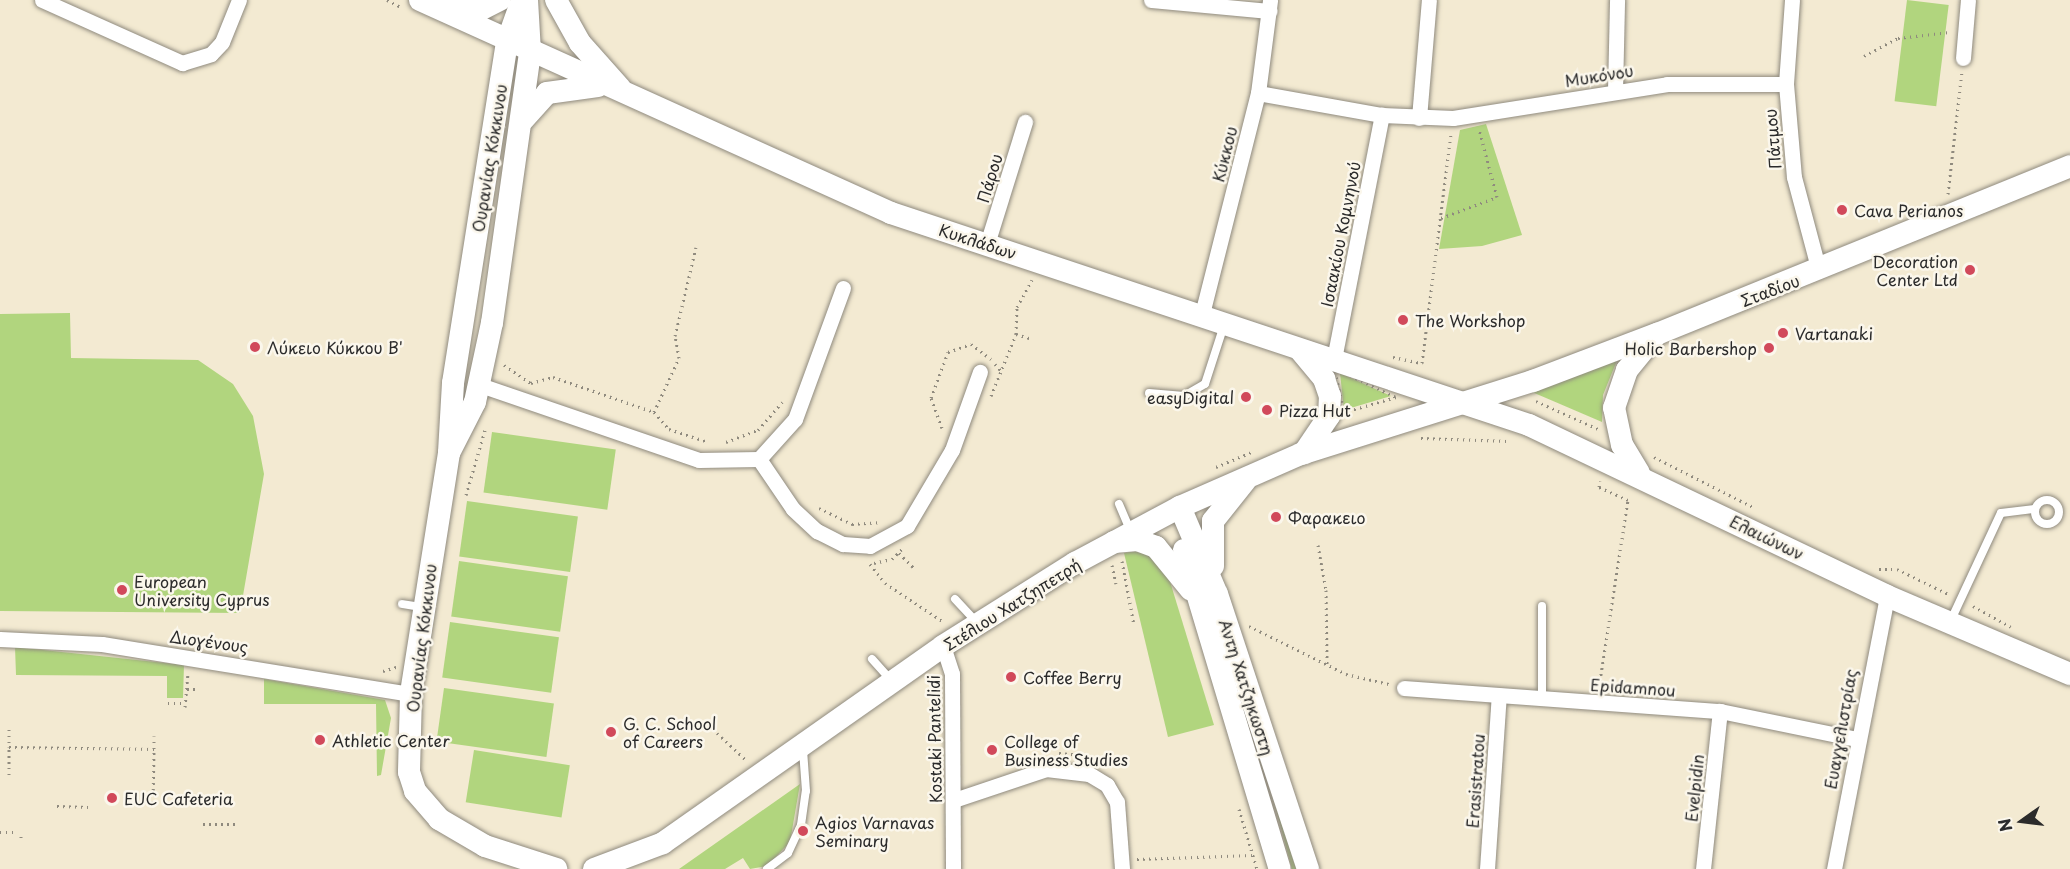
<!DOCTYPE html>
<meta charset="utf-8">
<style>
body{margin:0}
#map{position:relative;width:2070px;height:869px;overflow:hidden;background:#f3ead2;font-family:"Playpen Sans",sans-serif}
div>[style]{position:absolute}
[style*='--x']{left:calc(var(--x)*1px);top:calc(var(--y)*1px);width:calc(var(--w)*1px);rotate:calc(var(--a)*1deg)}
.green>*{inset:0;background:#b1d57e;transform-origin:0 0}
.path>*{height:3px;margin-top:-1.5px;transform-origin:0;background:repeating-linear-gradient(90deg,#8f8a7e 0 1.5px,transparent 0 6px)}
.roads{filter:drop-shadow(0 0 2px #8f8a7e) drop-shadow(0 0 2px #8f8a7e)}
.lane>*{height:8px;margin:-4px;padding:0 4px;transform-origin:4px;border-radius:4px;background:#fff}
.lane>.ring{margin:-4px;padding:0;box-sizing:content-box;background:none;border:8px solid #fff;border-radius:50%}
.street>*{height:15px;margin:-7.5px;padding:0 7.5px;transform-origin:7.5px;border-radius:7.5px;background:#fff}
.secondary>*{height:22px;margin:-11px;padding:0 11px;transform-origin:11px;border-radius:11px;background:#fff}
.dots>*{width:16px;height:16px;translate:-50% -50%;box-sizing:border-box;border:3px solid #fbf7ec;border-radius:50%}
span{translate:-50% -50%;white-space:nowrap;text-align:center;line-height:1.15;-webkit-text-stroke:5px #fbf7ec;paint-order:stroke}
.street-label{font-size:16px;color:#2b2b2b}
.poi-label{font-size:16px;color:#2b2b2b}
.left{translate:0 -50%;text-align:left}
.right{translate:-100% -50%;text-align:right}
.north{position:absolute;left:1992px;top:791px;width:60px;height:60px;-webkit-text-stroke:4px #fbf7ec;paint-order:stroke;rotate:256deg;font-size:16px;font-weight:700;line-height:24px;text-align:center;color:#2b2b2b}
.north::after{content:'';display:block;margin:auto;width:21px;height:27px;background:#2b2b2b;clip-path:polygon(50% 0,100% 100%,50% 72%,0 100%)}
</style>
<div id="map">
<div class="green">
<div style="left:1907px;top:0;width:42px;height:102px;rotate:7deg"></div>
<div style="clip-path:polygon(1486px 124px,1522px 235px,1482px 246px,1439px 249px,1460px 130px)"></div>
<div style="clip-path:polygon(70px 313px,71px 358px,198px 360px,233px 384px,253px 416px,264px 474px,240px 613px,0 611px,0 314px)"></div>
<div style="clip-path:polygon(1618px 358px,1603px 395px,1602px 422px,1532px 392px)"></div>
<div style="clip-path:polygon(1340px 373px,1391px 396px,1344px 410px)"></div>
<div style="left:492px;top:432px;width:125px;height:61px;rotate:8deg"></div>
<div style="left:467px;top:501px;width:112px;height:56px;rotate:8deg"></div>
<div style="clip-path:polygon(1144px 550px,1168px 575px,1214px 725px,1168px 737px,1124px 553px)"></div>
<div style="left:459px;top:561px;width:110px;height:56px;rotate:8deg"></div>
<div style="left:450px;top:622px;width:110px;height:56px;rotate:8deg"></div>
<div style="clip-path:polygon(15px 647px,184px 665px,183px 698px,167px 698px,167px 676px,16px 675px)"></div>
<div style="clip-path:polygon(264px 679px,385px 700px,391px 718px,381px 775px,377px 776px,376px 704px,264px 704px)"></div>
<div style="left:444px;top:688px;width:111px;height:54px;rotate:8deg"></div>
<div style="left:474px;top:750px;width:97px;height:53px;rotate:9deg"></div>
<div style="clip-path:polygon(800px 784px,790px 842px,767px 866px,750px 869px,743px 858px,725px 869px,679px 869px)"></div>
<div style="clip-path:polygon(1271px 791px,1303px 869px,1292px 869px)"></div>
</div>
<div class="path">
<div style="--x:387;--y:0;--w:16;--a:27"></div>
<div style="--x:1864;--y:56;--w:38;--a:-28"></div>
<div style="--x:1898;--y:38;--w:52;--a:-6.6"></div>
<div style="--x:1948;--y:194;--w:123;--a:-83.5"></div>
<div style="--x:1441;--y:218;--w:60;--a:-20.6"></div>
<div style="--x:1497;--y:197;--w:70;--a:-104.8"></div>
<div style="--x:1016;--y:334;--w:27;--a:-88"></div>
<div style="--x:1017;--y:307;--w:31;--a:-61"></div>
<div style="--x:1393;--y:357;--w:30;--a:12"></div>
<div style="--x:1422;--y:363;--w:231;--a:-82.8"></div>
<div style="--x:995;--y:364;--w:11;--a:49"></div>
<div style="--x:504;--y:365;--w:32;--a:34"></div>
<div style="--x:531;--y:383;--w:23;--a:-15"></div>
<div style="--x:553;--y:377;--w:107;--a:19.1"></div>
<div style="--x:654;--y:412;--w:23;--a:49"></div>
<div style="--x:669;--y:429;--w:41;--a:18.4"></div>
<div style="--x:1334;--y:368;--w:68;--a:25.1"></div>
<div style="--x:1396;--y:397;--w:60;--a:163.7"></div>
<div style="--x:1338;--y:414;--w:13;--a:-72"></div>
<div style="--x:1342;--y:402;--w:35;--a:-103"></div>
<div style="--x:991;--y:396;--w:67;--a:-68"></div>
<div style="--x:1016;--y:334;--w:14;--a:17"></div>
<div style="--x:1536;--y:401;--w:68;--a:24.3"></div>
<div style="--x:654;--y:412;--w:60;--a:-65.2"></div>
<div style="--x:679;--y:358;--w:22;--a:-100"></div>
<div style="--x:675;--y:336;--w:91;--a:-76.7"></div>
<div style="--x:942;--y:428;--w:32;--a:-110"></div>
<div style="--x:931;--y:398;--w:49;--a:-69.7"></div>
<div style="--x:948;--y:352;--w:24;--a:-19"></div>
<div style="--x:971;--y:344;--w:25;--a:37"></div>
<div style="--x:1421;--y:438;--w:86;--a:2"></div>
<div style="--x:726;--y:442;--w:34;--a:-21"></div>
<div style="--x:758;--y:430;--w:37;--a:-49"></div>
<div style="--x:1654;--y:457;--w:113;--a:26.8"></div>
<div style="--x:1216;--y:467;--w:41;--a:-22.8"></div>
<div style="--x:466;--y:495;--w:68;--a:-73.7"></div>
<div style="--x:819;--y:508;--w:37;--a:26"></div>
<div style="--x:852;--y:524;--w:26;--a:-4"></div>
<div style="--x:1318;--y:545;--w:46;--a:79.9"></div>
<div style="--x:1326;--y:590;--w:76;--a:89.2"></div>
<div style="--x:899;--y:553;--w:21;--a:45"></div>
<div style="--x:1122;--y:561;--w:65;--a:79.4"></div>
<div style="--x:874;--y:563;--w:18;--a:-13"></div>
<div style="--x:892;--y:559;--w:17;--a:-45"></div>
<div style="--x:870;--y:564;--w:24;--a:52"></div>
<div style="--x:885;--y:583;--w:71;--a:33.5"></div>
<div style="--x:1112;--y:565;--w:19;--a:78"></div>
<div style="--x:1879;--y:569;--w:18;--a:0"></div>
<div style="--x:1897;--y:569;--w:59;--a:26.1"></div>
<div style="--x:1973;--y:606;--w:43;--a:28.9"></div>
<div style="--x:1249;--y:626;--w:108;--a:26.3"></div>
<div style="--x:1346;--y:674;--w:44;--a:13.1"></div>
<div style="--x:383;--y:671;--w:14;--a:-17"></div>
<div style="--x:1599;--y:687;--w:189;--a:-81.2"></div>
<div style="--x:1628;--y:500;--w:32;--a:-156"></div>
<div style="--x:1599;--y:487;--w:6;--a:-81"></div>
<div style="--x:187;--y:689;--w:9;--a:0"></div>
<div style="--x:168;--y:703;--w:18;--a:0"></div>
<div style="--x:185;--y:707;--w:34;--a:-85"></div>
<div style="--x:9;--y:729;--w:18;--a:90"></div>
<div style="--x:9;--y:747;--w:145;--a:0.8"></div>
<div style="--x:154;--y:749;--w:13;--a:-90"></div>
<div style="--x:717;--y:733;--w:41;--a:43"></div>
<div style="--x:1059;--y:753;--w:23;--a:5"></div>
<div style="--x:9;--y:775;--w:28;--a:-90"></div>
<div style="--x:153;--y:802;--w:53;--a:-88.9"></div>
<div style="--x:57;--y:806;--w:31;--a:2"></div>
<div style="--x:1239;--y:809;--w:63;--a:73.3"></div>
<div style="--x:203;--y:824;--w:32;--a:0"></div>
<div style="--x:0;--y:832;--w:16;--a:0"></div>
<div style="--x:21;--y:838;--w:6;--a:-90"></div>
<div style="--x:1137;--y:859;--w:115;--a:-2"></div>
</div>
<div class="roads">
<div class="lane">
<div style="--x:1149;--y:393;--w:35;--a:5"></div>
<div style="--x:1184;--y:396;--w:24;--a:-30"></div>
<div style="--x:1205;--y:384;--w:62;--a:-72.1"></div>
<div class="ring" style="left:2035px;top:500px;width:16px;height:16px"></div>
<div style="--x:1119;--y:504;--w:28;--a:67"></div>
<div style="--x:955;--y:599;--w:33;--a:47"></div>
<div style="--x:402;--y:604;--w:20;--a:9"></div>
<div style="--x:1542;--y:606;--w:92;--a:90"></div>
<div style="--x:1951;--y:620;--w:118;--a:-65"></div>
<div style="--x:2001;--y:513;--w:34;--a:-7"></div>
<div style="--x:872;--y:659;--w:27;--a:48"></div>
<div style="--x:767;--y:869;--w:26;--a:-37"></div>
<div style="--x:788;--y:853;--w:31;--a:-65"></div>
<div style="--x:801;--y:825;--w:34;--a:-82"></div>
<div style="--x:806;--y:791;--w:41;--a:-94.2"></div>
</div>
<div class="street">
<div style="--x:42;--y:0;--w:154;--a:24.2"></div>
<div style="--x:182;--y:63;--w:30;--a:-17"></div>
<div style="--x:211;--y:54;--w:16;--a:-47"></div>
<div style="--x:222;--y:42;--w:45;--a:-68"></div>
<div style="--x:1151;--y:0;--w:119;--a:5.3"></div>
<div style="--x:1792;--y:0;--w:84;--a:94.1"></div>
<div style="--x:1786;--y:84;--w:93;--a:85.1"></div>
<div style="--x:1794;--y:177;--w:97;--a:75.1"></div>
<div style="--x:1963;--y:58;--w:58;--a:-85.1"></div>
<div style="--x:1615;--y:91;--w:91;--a:-88.7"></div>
<div style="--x:1258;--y:93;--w:126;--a:10.1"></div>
<div style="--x:1382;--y:115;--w:71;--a:2.4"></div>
<div style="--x:1453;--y:118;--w:217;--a:-9"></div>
<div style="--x:1667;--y:84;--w:119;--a:0"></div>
<div style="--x:1419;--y:118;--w:118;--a:-85.2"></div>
<div style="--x:987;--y:244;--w:128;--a:-72.7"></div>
<div style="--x:843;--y:288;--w:140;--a:110.1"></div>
<div style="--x:795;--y:419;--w:54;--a:132"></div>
<div style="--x:759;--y:459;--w:60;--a:55.8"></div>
<div style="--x:793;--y:509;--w:33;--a:43"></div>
<div style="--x:817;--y:531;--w:29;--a:27"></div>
<div style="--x:843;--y:544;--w:27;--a:4"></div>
<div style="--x:870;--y:546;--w:42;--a:-28.4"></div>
<div style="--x:907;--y:526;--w:88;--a:-59.4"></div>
<div style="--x:952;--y:450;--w:83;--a:-70.3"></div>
<div style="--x:1202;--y:314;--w:228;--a:-75.8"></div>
<div style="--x:1258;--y:93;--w:94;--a:-82.6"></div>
<div style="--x:1334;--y:359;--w:249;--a:-78.9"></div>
<div style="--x:480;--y:385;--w:231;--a:18.9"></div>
<div style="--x:699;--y:460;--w:60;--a:-1"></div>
<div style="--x:0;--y:639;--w:102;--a:2.8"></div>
<div style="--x:102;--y:644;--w:313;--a:9.2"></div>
<div style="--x:943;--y:646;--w:29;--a:72"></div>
<div style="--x:952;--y:674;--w:195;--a:89.7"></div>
<div style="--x:1404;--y:688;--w:317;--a:4.2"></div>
<div style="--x:1720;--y:711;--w:139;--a:11.6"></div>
<div style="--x:954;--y:800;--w:97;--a:-18.6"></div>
<div style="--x:1046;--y:769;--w:43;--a:6.6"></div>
<div style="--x:1089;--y:774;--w:21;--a:31"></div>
<div style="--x:1107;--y:785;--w:20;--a:60"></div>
<div style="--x:1117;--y:802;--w:67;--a:85.7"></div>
<div style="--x:1487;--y:869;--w:174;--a:-86.1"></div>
<div style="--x:1703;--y:869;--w:159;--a:-83.9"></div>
<div style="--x:1834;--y:869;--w:278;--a:-79"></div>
</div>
<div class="secondary">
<div style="--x:420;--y:0;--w:517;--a:24.33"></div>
<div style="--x:891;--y:213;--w:672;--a:18.38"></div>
<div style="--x:1529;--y:425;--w:397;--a:25.5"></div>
<div style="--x:1887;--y:596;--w:199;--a:23.1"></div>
<div style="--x:522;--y:0;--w:45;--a:109.7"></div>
<div style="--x:507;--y:42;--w:345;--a:99"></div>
<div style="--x:453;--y:383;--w:70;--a:93.3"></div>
<div style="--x:449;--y:453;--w:244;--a:99"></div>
<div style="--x:411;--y:694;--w:78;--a:91.5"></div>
<div style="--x:409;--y:772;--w:20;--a:72"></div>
<div style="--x:415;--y:791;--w:37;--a:49"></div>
<div style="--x:439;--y:819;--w:53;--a:30.4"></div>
<div style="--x:485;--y:846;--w:75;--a:17.9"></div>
<div style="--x:556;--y:0;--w:49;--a:60.8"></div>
<div style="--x:580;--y:43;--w:60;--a:48.4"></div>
<div style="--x:447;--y:10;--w:33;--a:0"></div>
<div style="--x:480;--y:10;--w:22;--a:-27"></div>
<div style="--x:523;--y:120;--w:36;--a:-48"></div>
<div style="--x:547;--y:93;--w:51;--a:-7.8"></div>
<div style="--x:1300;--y:350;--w:38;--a:50"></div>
<div style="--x:1324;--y:379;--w:18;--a:71"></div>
<div style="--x:1330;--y:396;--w:20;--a:93"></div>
<div style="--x:1329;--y:416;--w:45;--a:124"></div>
<div style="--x:449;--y:453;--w:57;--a:-63"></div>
<div style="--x:475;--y:402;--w:81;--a:-77.9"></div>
<div style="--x:492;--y:323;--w:274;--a:-82"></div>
<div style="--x:530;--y:52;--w:52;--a:-93.3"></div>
<div style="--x:1639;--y:473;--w:33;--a:-121"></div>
<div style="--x:1622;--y:445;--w:38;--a:-102"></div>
<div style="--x:1614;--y:408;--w:40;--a:-71.1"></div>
<div style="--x:1627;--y:370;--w:43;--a:-50.7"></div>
<div style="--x:1180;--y:507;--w:95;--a:67"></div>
<div style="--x:1217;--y:594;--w:290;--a:71.7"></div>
<div style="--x:1114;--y:542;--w:23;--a:-5"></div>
<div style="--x:1137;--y:540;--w:20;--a:20"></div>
<div style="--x:1156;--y:547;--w:55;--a:50.9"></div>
<div style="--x:1184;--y:550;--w:333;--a:73.3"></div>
<div style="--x:1213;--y:566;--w:45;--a:-90"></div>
<div style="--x:1213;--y:521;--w:51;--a:-51.3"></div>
<div style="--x:594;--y:869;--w:74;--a:-20.6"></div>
<div style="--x:663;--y:843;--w:342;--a:-35.1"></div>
<div style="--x:943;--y:646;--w:156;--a:-32.2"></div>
<div style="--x:1075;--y:563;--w:119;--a:-28.1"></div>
<div style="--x:1180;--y:507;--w:132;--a:-23.7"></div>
<div style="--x:1301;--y:454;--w:243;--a:-17.5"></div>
<div style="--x:1533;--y:381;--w:133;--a:-20.8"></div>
<div style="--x:1657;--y:334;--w:446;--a:-22.1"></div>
</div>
</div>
<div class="dots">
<div style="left:1842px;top:210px;background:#d1495b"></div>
<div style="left:1970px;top:270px;background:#d1495b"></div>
<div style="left:1403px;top:320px;background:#d1495b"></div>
<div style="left:1783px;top:333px;background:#d1495b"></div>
<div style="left:255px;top:347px;background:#d1495b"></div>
<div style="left:1769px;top:348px;background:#d1495b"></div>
<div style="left:1246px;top:397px;background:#d1495b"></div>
<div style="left:1267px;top:410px;background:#d1495b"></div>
<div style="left:1276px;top:517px;background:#d1495b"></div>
<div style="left:122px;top:590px;background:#d1495b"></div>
<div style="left:1011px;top:677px;background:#d1495b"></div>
<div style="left:611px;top:732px;background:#d1495b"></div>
<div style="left:320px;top:740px;background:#d1495b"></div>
<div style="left:992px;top:750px;background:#d1495b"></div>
<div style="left:112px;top:798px;background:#d1495b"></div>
<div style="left:803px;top:831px;background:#d1495b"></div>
</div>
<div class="street-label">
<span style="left:1599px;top:75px;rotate:-9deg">Μυκόνου</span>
<span style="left:1772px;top:139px;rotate:-95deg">Πάτμου</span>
<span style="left:1224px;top:154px;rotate:-76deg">Κύκκου</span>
<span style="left:489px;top:158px;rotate:-81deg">Ουρανίας Κόκκινου</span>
<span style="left:989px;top:178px;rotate:-73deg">Πάρου</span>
<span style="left:1340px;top:234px;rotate:-79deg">Ισαακίου Κομνηνού</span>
<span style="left:978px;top:241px;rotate:18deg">Κυκλάδων</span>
<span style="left:1770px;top:290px;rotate:-21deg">Σταδίου</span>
<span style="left:1767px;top:537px;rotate:26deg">Ελαιώνων</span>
<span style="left:1012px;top:604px;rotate:-32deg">Στέλιου Χατζηπετρή</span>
<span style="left:421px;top:638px;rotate:-83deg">Ουρανίας Κόκκινου</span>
<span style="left:209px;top:641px;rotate:8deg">Διογένους</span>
<span style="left:1247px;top:687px;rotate:72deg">Αντη Χατζηκωστη</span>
<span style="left:1633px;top:687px;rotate:4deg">Epidamnou</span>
<span style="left:1840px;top:729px;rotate:-80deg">Ευαγγελιστρίας</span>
<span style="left:934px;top:739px;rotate:-91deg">Kostaki Pantelidi</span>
<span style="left:1475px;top:781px;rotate:-86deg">Erasistratou</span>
<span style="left:1694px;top:788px;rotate:-84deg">Evelpidin</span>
</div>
<div class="poi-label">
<span class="left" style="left:1854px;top:210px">Cava Perianos</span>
<span class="right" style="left:1958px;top:270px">Decoration<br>Center Ltd</span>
<span class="left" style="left:1415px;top:320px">The Workshop</span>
<span class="left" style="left:1795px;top:333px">Vartanaki</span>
<span class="left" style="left:267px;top:347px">Λύκειο Κύκκου Β'</span>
<span class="right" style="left:1757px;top:348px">Holic Barbershop</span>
<span class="right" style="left:1234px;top:397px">easyDigital</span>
<span class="left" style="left:1279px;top:410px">Pizza Hut</span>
<span class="left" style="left:1288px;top:517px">Φαρακειο</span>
<span class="left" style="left:134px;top:590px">European<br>University Cyprus</span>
<span class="left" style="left:1023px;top:677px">Coffee Berry</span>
<span class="left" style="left:623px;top:732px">G. C. School<br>of Careers</span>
<span class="left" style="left:332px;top:740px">Athletic Center</span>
<span class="left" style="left:1004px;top:750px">College of<br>Business Studies</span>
<span class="left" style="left:124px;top:798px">EUC Cafeteria</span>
<span class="left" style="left:815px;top:831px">Agios Varnavas<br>Seminary</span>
</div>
<div class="north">N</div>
</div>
